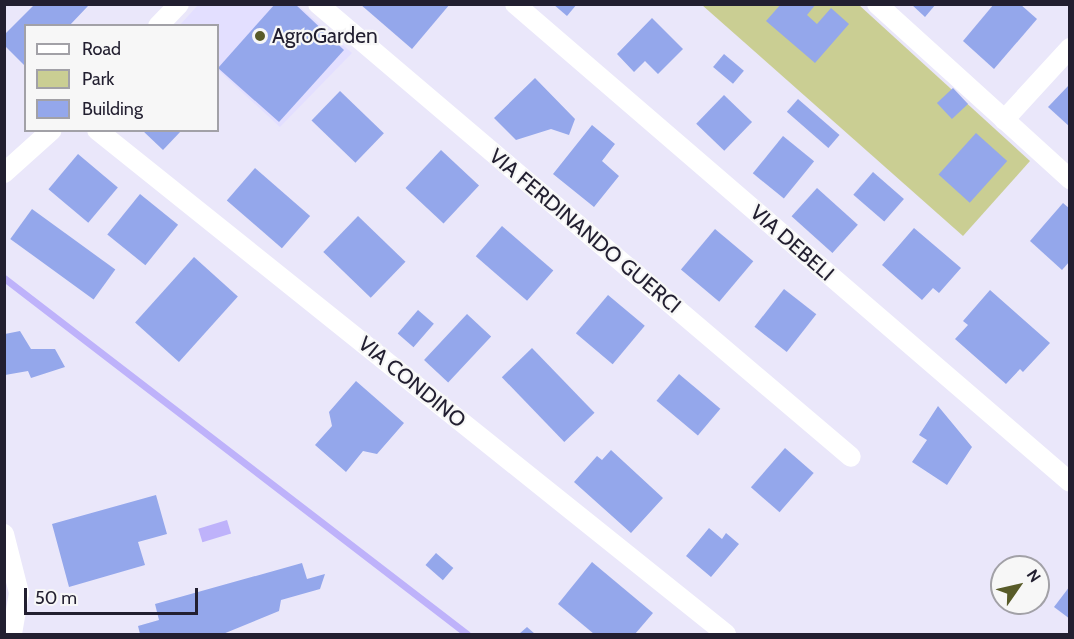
<!DOCTYPE html>
<style>
body{margin:0}
#map{position:relative;width:1074px;height:639px;overflow:hidden;background:#eae7fa;font-family:Cabin,sans-serif}
div>[style]{position:absolute}
[style*='--x']{left:calc(var(--x)*1px);top:calc(var(--y)*1px);width:calc(var(--w)*1px);rotate:calc(var(--a)*1deg)}
.built>*{inset:0;background:#e3dfff}
.green>*{inset:0;background:#cace93}
.water>*{inset:0;background:#beb2fa;transform-origin:0 0}
.stream>*{height:7px;margin:-3.5px;padding:0 3.5px;transform-origin:3.5px;border-radius:3.5px;background:#beb2fa}
.building>*{inset:0;background:#94a7eb;transform-origin:0 0}
.street>*{height:20px;margin:-10px;padding:0 10px;transform-origin:10px;border-radius:10px;background:#fff}
.dots>*{width:16px;height:16px;translate:-50% -50%;box-sizing:border-box;border:3px solid #f7f7f7;border-radius:50%}
span{translate:-50% -50%;white-space:nowrap;text-align:center;line-height:1.15;-webkit-text-stroke:4.5px #f7f7f7;paint-order:stroke}
.poi-label{font-size:21px;color:#221f30}
.left{translate:0 -50%;text-align:left}
.street-label{font-size:21px;color:#221f30}
.frame{position:absolute;inset:0;border:6px solid #221f30;pointer-events:none}
.legend{position:absolute;left:24px;top:24px;width:195px;height:108px;box-sizing:border-box;background:#f7f7f7;border:2px solid #a2a1a7;margin:0;padding:8px 10px;list-style:none;font-size:18px;color:#221f30}
.legend li{display:flex;align-items:center;gap:12px;height:30px}
.legend b{width:30px;border:2px solid #a2a1a7}
.north{position:absolute;left:990px;top:555px;width:60px;height:60px;box-sizing:border-box;background:#f7f7f7;border:2px solid #a2a1a7;border-radius:50%;rotate:56deg;font-size:16px;font-weight:700;line-height:24px;text-align:center;color:#221f30}
.north::after{content:'';display:block;margin:auto;width:21px;height:27px;background:#585b29;clip-path:polygon(50% 0,100% 100%,50% 72%,0 100%)}
.scale{position:absolute;left:24px;top:588px;width:174px;height:27px;box-sizing:border-box;border:3px solid #221f30;border-top:0;padding-left:8px;font-size:18px;line-height:21px;white-space:nowrap;color:#221f30;-webkit-text-stroke:4px #f7f7f7;paint-order:stroke}
</style>
<div id="map">
<div class="built">
<div style="clip-path:polygon(198px 5px,298px 5px,352px 53px,280px 127px,218px 70px,218px 26px,179px 26px)"></div>
</div>
<div class="green">
<div style="clip-path:polygon(702px 5px,859px 5px,1030px 161px,963px 236px)"></div>
</div>
<div class="water">
<div style="left:227px;top:520px;width:14px;height:30px;rotate:73deg"></div>
</div>
<div class="stream">
<div style="--x:4;--y:278;--w:584;--a:37.56"></div>
</div>
<div class="building">
<div style="clip-path:polygon(35px 4px,88px 6px,69px 26px,26px 26px,26px 67px,4px 45px,4px 35px)"></div>
<div style="clip-path:polygon(275px 4px,295px 4px,344px 50px,279px 122px,218px 68px)"></div>
<div style="clip-path:polygon(360px 4px,450px 4px,412px 49px)"></div>
<div style="clip-path:polygon(553px 4px,577px 4px,567px 16px)"></div>
<div style="clip-path:polygon(781px 4px,816px 4px,807px 15px,817px 24px,831px 8px,849px 24px,815px 63px,766px 21px)"></div>
<div style="clip-path:polygon(911px 4px,936px 4px,925px 17px)"></div>
<div style="clip-path:polygon(994px 4px,1020px 4px,1037px 19px,994px 69px,963px 41px)"></div>
<div style="clip-path:polygon(652px 18px,683px 49px,658px 74px,645px 61px,634px 72px,617px 54px)"></div>
<div style="left:724px;top:54px;width:26px;height:17px;rotate:40deg"></div>
<div style="clip-path:polygon(535px 78px,575px 119px,569px 135px,551px 129px,516px 140px,494px 118px)"></div>
<div style="clip-path:polygon(1070px 84px,1070px 127px,1048px 107px)"></div>
<div style="left:953px;top:88px;width:22px;height:22px;rotate:47deg"></div>
<div style="left:340px;top:91px;width:61px;height:41px;rotate:44deg"></div>
<div style="left:724px;top:95px;width:39px;height:40px;rotate:44deg"></div>
<div style="left:798px;top:99px;width:55px;height:17px;rotate:41deg"></div>
<div style="clip-path:polygon(592px 125px,615px 144px,602px 161px,619px 176px,594px 207px,553px 174px)"></div>
<div style="clip-path:polygon(142px 130px,182px 130px,163px 150px)"></div>
<div style="left:976px;top:133px;width:42px;height:56px;rotate:42deg"></div>
<div style="left:783px;top:136px;width:40px;height:48px;rotate:39deg"></div>
<div style="left:441px;top:150px;width:52px;height:52px;rotate:43deg"></div>
<div style="left:78px;top:154px;width:52px;height:46px;rotate:40deg"></div>
<div style="left:255px;top:168px;width:73px;height:43px;rotate:41deg"></div>
<div style="left:873px;top:172px;width:41px;height:30px;rotate:41deg"></div>
<div style="left:817px;top:188px;width:55px;height:38px;rotate:42deg"></div>
<div style="left:140px;top:194px;width:49px;height:52px;rotate:39deg"></div>
<div style="clip-path:polygon(1063px 203px,1070px 209px,1070px 261px,1062px 270px,1030px 241px)"></div>
<div style="left:32px;top:209px;width:103px;height:37px;rotate:36deg"></div>
<div style="left:358px;top:216px;width:66px;height:50px;rotate:44deg"></div>
<div style="left:502px;top:226px;width:68px;height:40px;rotate:41deg"></div>
<div style="clip-path:polygon(914px 228px,961px 268px,939px 293px,933px 288px,922px 300px,882px 265px)"></div>
<div style="left:715px;top:229px;width:50px;height:53px;rotate:40deg"></div>
<div style="left:194px;top:257px;width:59px;height:88px;rotate:42deg"></div>
<div style="left:784px;top:289px;width:41px;height:48px;rotate:38deg"></div>
<div style="clip-path:polygon(990px 290px,1050px 343px,1023px 372px,1020px 369px,1006px 384px,955px 339px,968px 325px,963px 321px)"></div>
<div style="left:608px;top:295px;width:48px;height:50px;rotate:40deg"></div>
<div style="left:418px;top:310px;width:21px;height:31px;rotate:41deg"></div>
<div style="left:467px;top:314px;width:33px;height:63px;rotate:43deg"></div>
<div style="clip-path:polygon(20px 331px,31px 349px,55px 349px,65px 367px,31px 378px,28px 371px,5px 375px,5px 334px)"></div>
<div style="left:532px;top:348px;width:90px;height:42px;rotate:46deg"></div>
<div style="left:679px;top:374px;width:54px;height:35px;rotate:40deg"></div>
<div style="clip-path:polygon(356px 381px,404px 423px,377px 454px,363px 451px,346px 472px,315px 445px,332px 426px,329px 412px)"></div>
<div style="clip-path:polygon(938px 406px,972px 447px,947px 485px,912px 462px,927px 440px,919px 435px)"></div>
<div style="left:785px;top:448px;width:38px;height:52px;rotate:41deg"></div>
<div style="clip-path:polygon(611px 450px,663px 498px,631px 533px,574px 482px,597px 456px,602px 460px)"></div>
<div style="clip-path:polygon(156px 495px,167px 534px,138px 542px,145px 565px,69px 587px,52px 524px)"></div>
<div style="clip-path:polygon(709px 528px,722px 539px,726px 533px,739px 544px,711px 577px,686px 556px)"></div>
<div style="left:436px;top:553px;width:23px;height:16px;rotate:41deg"></div>
<div style="clip-path:polygon(592px 562px,653px 613px,635px 634px,594px 634px,558px 604px)"></div>
<div style="clip-path:polygon(302px 563px,307px 579px,325px 574px,320px 589px,281px 600px,279px 611px,223px 634px,140px 634px,138px 626px,159px 620px,155px 604px)"></div>
<div style="clip-path:polygon(1070px 586px,1070px 619px,1054px 607px)"></div>
<div style="clip-path:polygon(527px 627px,535px 634px,519px 634px)"></div>
</div>
<div class="street">
<div style="--x:318;--y:4;--w:699;--a:40.36"></div>
<div style="--x:515;--y:4;--w:732;--a:40.74"></div>
<div style="--x:877;--y:4;--w:261;--a:42.2"></div>
<div style="--x:158;--y:26;--w:30;--a:-46"></div>
<div style="--x:1004;--y:120;--w:98;--a:-47.5"></div>
<div style="--x:97;--y:130;--w:806;--a:38.7"></div>
<div style="--x:4;--y:173;--w:64;--a:-41.9"></div>
<div style="--x:4;--y:534;--w:61;--a:75.7"></div>
<div style="--x:19;--y:593;--w:42;--a:99.7"></div>
</div>
<div class="dots">
<div style="left:260px;top:36px;background:#585b29"></div>
</div>
<div class="poi-label">
<span class="left" style="left:272px;top:36px">AgroGarden</span>
</div>
<div class="street-label">
<span style="left:585px;top:231px;rotate:40deg">VIA FERDINANDO GUERCI</span>
<span style="left:792px;top:243px;rotate:41deg">VIA DEBELI</span>
<span style="left:412px;top:382px;rotate:39deg">VIA CONDINO</span>
</div>
<div class="frame"></div>
<ul class="legend">
<li><b style="height:8px;background:#fff"></b>Road</li>
<li><b style="height:16px;background:#cace93"></b>Park</li>
<li><b style="height:16px;background:#94a7eb"></b>Building</li>
</ul>
<div class="north">N</div>
<div class="scale">50 m</div>
</div>
